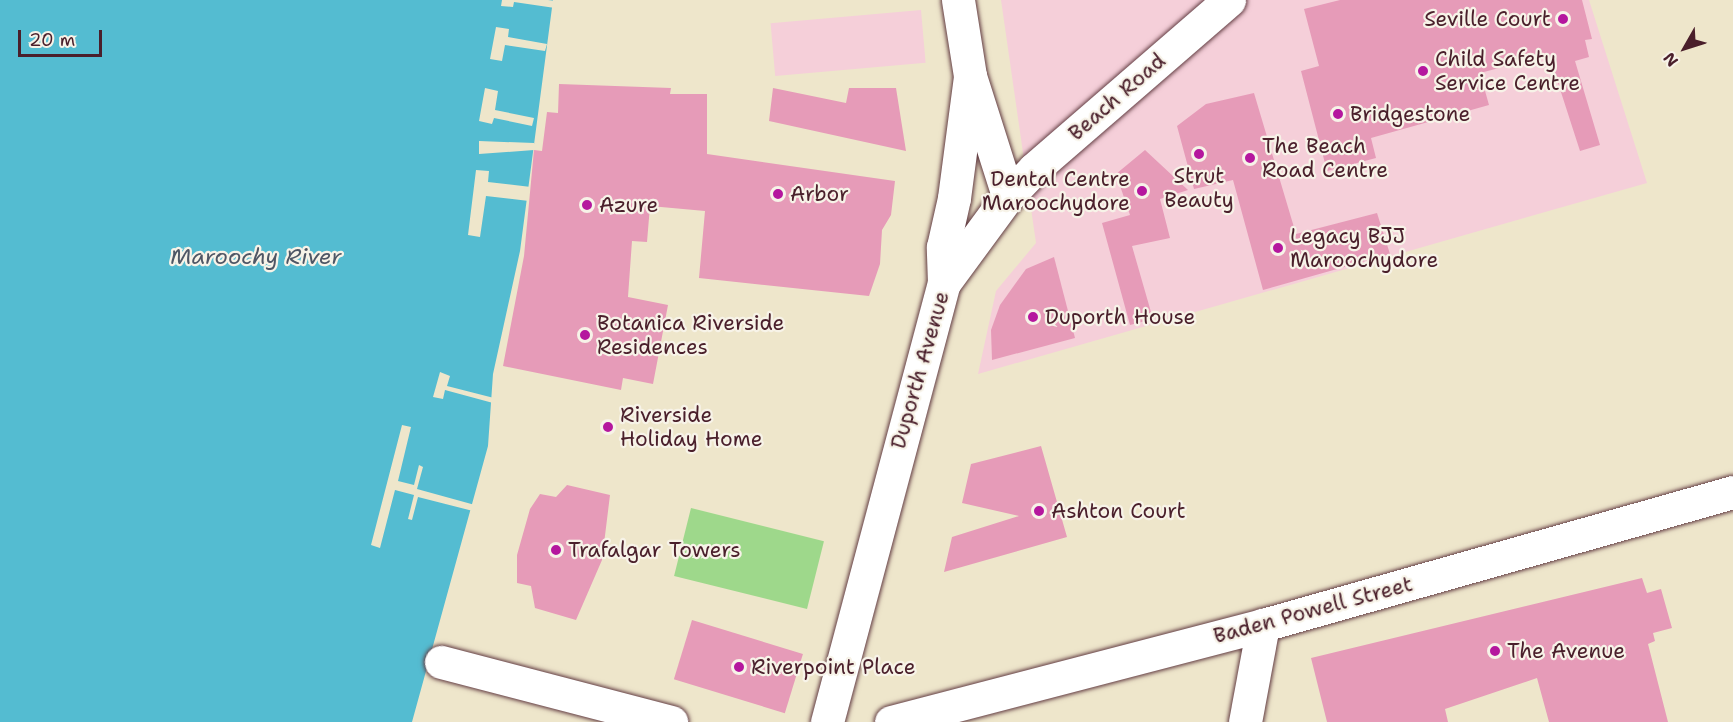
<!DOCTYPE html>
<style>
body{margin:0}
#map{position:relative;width:1733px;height:722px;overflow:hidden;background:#eee6cb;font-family:"Shantell Sans",sans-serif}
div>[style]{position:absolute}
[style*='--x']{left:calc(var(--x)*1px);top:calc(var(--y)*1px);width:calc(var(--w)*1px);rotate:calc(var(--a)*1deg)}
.built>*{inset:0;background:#f5cfd9;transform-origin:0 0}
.green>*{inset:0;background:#9ed88b;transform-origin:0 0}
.water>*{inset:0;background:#54bcd1}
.pier>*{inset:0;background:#eee6cb}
.building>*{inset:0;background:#e69bb8;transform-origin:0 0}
.roads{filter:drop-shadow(0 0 2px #633d43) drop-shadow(0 0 2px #633d43)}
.minor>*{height:33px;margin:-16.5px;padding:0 16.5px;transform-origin:16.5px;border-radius:16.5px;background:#fff}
.major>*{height:33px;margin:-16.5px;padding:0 16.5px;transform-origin:16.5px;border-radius:16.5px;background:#fff}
.dots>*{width:16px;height:16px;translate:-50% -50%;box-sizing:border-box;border:3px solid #f7f3e8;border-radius:50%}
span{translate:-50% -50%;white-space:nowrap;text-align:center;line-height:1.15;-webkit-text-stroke:4.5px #f7f3e8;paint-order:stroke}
.poi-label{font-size:21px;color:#4a1f2b}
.right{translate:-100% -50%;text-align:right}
.left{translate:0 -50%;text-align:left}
.street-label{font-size:21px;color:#4a1f2b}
.water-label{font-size:22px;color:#4e5665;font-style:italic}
.north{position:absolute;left:1655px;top:18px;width:60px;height:60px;-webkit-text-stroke:4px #f7f3e8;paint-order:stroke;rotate:231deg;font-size:16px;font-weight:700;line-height:24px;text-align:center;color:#4a1f2b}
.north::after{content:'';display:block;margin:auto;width:21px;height:27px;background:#4a1f2b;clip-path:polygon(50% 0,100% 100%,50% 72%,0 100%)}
.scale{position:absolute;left:18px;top:30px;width:84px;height:27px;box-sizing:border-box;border:3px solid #4a1f2b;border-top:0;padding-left:8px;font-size:18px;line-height:21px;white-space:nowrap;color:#4a1f2b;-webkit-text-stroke:4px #f7f3e8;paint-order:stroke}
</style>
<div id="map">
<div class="built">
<div style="clip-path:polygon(1001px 0,1589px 0,1647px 183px,978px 374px,996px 291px,1036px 243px)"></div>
<div style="left:921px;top:10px;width:53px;height:151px;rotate:85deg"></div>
</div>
<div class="green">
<div style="left:691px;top:508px;width:137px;height:70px;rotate:14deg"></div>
</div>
<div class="water">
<div style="clip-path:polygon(0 0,553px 0,520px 251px,493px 374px,488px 446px,412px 722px,0 722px)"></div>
</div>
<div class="pier">
<div style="clip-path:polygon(502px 0,548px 0,556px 1px,555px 8px,514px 2px,513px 7px,501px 6px)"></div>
<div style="clip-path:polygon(496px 27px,509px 29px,508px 37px,547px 44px,545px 51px,505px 45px,502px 61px,490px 59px)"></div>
<div style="clip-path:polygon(485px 88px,498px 91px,495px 110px,534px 118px,532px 126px,494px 118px,492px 124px,479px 121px)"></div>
<div style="clip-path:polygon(479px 141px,534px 143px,534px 150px,479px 154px)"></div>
<div style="clip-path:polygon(476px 170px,489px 171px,488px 182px,531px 187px,529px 201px,486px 196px,480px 237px,468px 235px)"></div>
<div style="clip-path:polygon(440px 372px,450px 376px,447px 386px,494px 398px,493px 403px,445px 390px,443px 399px,433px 397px)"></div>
<div style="clip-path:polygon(402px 425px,411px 427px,398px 481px,414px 485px,419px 465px,423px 467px,417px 489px,475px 505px,473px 511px,418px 497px,412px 520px,408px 519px,414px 495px,395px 490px,380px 548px,371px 545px)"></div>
</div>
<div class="building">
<div style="clip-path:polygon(1340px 0,1582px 0,1592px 39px,1585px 40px,1589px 57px,1575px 61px,1600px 145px,1580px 151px,1549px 55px,1480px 73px,1489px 105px,1371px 138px,1376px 158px,1327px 171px,1301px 71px,1319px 66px,1304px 9px)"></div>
<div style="clip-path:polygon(559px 84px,671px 88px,670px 94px,707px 94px,707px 154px,895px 181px,891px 215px,882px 230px,880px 264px,869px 296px,699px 278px,705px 211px,650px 206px,647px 242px,632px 241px,628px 297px,668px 305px,653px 384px,623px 378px,621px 390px,503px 366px,524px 256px,534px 150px,542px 151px,547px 112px,558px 113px)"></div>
<div style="clip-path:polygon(773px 88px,846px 103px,849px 88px,896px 88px,906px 151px,769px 121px)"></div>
<div style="clip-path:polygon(1254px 93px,1296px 234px,1377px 213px,1390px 254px,1263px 290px,1233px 180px,1194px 189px,1177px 126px,1206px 104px)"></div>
<div style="clip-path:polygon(1145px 150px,1188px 190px,1160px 199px,1170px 238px,1132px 246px,1153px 319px,1130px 325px,1102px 223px,1130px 215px,1116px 174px)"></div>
<div style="clip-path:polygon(1054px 257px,1075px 338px,992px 360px,991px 330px,1000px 305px,1026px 269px)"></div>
<div style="clip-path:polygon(1041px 446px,1067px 537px,944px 572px,952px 537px,1019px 516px,962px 503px,971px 464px)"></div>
<div style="clip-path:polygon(567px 485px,610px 495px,602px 560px,576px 620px,535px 608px,531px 586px,517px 583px,517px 555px,530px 509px,540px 494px,556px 497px)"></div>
<div style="clip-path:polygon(1642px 578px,1647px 593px,1661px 589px,1672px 628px,1653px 633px,1655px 641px,1648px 644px,1668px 722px,1549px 722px,1537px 678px,1445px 709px,1448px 722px,1327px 722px,1311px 658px)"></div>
<div style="left:692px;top:620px;width:116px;height:62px;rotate:17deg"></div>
</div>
<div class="roads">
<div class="minor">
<div style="--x:958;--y:0;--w:77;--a:81"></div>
<div style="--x:970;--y:76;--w:126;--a:72.4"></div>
<div style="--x:944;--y:283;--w:36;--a:-92"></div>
<div style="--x:943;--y:247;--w:50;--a:-77.3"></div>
<div style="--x:954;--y:198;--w:123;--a:-82.5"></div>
<div style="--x:441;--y:662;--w:238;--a:14.6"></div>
<div style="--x:891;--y:722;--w:384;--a:-14.6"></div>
<div style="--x:1263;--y:625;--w:488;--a:-15.8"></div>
<div style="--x:1245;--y:722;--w:99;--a:-79.5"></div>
</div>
<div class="major">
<div style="--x:827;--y:722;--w:454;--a:-75.1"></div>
<div style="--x:944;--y:283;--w:108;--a:-53.7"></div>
<div style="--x:1008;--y:196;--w:37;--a:-46"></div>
<div style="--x:1034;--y:169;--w:258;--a:-40.9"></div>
</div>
</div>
<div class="dots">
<div style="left:1563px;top:19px;background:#b5179e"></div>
<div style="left:1423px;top:71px;background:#b5179e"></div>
<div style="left:1338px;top:114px;background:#b5179e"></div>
<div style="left:1199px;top:154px;background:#b5179e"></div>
<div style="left:1250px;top:158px;background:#b5179e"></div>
<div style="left:1142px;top:191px;background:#b5179e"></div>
<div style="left:778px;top:194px;background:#b5179e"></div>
<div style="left:587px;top:205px;background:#b5179e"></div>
<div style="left:1278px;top:248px;background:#b5179e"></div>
<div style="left:1033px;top:317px;background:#b5179e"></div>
<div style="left:585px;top:335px;background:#b5179e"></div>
<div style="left:608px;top:427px;background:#b5179e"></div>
<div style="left:1039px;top:511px;background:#b5179e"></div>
<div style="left:556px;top:550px;background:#b5179e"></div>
<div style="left:1495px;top:651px;background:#b5179e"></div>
<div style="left:739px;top:667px;background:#b5179e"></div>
</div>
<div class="poi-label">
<span class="right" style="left:1551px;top:19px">Seville Court</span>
<span class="left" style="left:1435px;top:71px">Child Safety<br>Service Centre</span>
<span class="left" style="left:1350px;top:114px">Bridgestone</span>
<span class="left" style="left:1262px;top:158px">The Beach<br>Road Centre</span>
<span style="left:1199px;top:188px">Strut<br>Beauty</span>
<span class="right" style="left:1130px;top:191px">Dental Centre<br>Maroochydore</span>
<span class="left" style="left:790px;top:194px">Arbor</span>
<span class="left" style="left:599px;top:205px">Azure</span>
<span class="left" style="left:1290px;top:248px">Legacy BJJ<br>Maroochydore</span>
<span class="left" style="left:1045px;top:317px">Duporth House</span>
<span class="left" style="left:597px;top:335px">Botanica Riverside<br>Residences</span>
<span class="left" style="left:620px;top:427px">Riverside<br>Holiday Home</span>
<span class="left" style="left:1051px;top:511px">Ashton Court</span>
<span class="left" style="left:568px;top:550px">Trafalgar Towers</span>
<span class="left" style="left:1507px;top:651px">The Avenue</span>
<span class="left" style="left:751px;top:667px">Riverpoint Place</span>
</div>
<div class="street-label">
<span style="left:1117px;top:97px;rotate:-41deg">Beach Road</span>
<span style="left:920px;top:370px;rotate:-74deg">Duporth Avenue</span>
<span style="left:1313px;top:610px;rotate:-15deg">Baden Powell Street</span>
</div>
<div class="water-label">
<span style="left:256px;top:257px">Maroochy River</span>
</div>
<div class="north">N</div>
<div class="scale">20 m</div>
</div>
